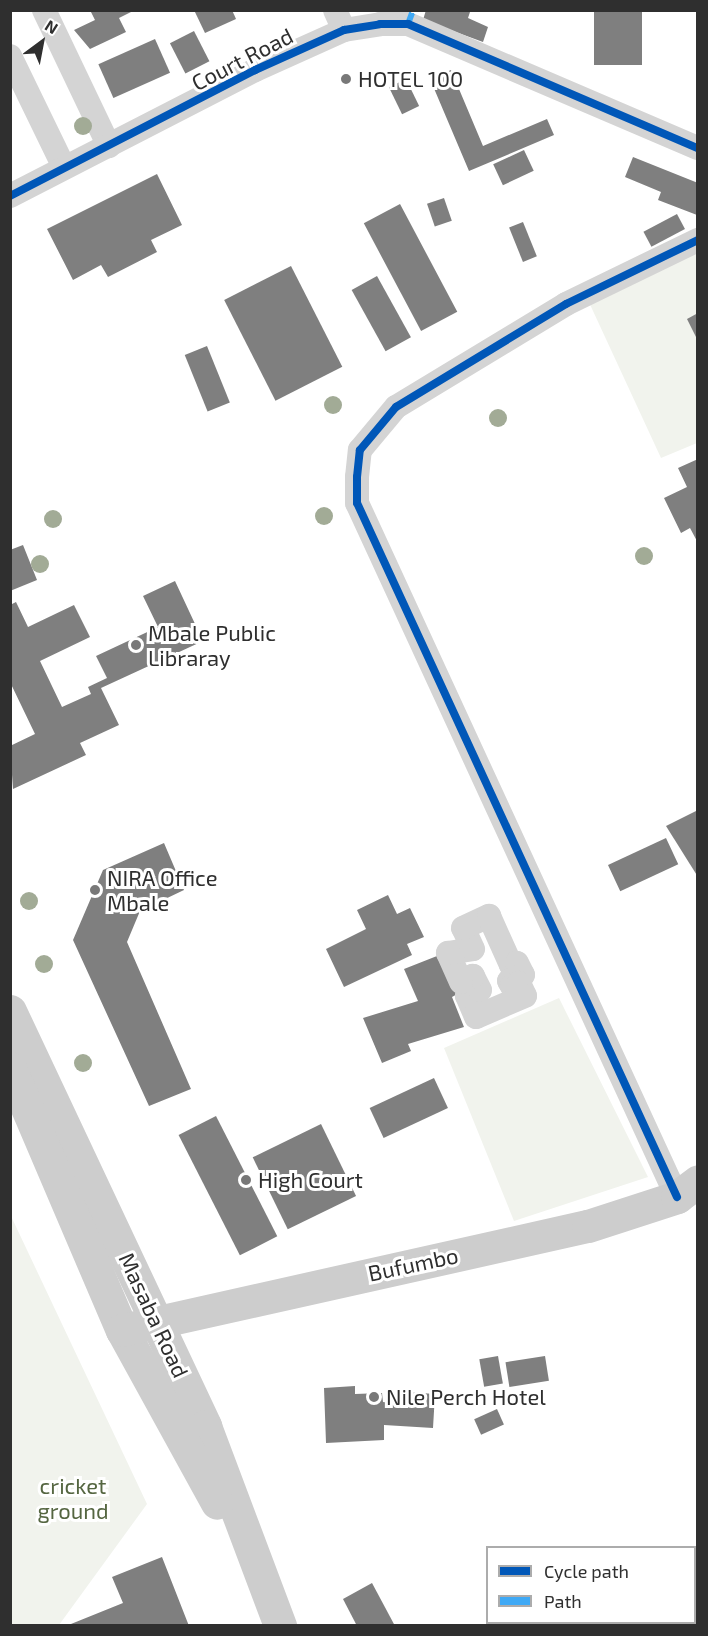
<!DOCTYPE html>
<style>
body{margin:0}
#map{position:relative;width:708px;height:1636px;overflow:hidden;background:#fff;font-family:"Exo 2",sans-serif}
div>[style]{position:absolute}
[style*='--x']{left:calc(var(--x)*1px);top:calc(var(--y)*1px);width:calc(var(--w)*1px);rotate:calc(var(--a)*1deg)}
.green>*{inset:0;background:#f1f3ed}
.building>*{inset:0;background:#7f7f7f;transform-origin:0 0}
.street>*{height:24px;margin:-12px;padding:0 12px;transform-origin:12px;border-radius:12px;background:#d4d4d4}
.secondary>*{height:33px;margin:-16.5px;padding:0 16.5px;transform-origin:16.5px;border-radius:16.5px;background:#cdcdcd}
.quiet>*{height:6px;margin-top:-3px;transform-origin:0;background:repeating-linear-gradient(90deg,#3fa9f5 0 12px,transparent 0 18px)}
.cycleway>*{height:8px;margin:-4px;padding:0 4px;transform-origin:4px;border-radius:4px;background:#0057b8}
.trees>*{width:18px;height:18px;margin:-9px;border-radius:50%;background:#a2ab96}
.dots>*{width:16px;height:16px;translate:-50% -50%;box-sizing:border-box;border:3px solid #fff;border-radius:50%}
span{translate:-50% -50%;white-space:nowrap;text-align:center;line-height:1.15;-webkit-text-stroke:6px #fff;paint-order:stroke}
.street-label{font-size:22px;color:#2f2f2f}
.poi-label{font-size:22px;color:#2f2f2f}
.left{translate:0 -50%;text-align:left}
.park-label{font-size:22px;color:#556641}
.frame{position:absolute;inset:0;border:12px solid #2f2f2f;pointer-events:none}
.legend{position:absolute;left:486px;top:1546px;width:210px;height:78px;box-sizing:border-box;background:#fff;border:2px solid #acacac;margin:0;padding:8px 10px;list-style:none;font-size:18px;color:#2f2f2f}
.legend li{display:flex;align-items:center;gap:12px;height:30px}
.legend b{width:30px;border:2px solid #acacac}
.north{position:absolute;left:12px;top:12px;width:60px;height:60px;-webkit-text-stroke:4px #fff;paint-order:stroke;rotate:32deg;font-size:16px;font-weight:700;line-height:24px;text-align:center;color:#2f2f2f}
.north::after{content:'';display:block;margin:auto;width:21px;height:27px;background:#2f2f2f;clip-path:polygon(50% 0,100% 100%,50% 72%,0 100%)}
</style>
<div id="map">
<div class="green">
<div style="clip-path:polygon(697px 249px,697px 443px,661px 458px,587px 298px)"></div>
<div style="clip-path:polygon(559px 998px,648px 1177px,514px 1221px,444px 1048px)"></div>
<div style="clip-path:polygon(10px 1214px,147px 1504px,59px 1625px,11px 1625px)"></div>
</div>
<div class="building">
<div style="clip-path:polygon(90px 10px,135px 10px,119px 18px,126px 32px,90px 49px,74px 30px,95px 20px)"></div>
<div style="clip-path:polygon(194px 10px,232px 10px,236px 19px,205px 33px)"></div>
<div style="clip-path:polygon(426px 10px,470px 12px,468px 18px,488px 27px,483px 42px,423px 20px)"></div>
<div style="left:594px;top:10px;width:48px;height:55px"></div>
<div style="left:194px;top:31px;width:34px;height:27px;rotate:63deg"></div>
<div style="left:155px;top:39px;width:37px;height:62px;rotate:66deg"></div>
<div style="clip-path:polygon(451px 70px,483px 146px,547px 119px,554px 135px,469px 171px,430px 79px)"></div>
<div style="left:406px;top:79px;width:30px;height:19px;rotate:64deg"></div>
<div style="left:524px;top:150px;width:23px;height:34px;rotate:65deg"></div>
<div style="clip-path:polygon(633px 157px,698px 183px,697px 215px,658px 200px,661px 192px,625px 177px)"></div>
<div style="clip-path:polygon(157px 174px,182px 225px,151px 240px,157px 252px,108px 277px,101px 265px,73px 280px,47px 229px)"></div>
<div style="left:444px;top:198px;width:24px;height:18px;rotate:71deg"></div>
<div style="left:400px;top:204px;width:122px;height:41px;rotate:62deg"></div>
<div style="left:677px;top:214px;width:17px;height:38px;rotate:62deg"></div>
<div style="left:523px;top:222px;width:37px;height:15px;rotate:68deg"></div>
<div style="left:291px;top:266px;width:113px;height:75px;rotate:63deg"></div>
<div style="left:377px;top:276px;width:70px;height:29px;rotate:61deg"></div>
<div style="clip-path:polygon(698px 313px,698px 341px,687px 319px)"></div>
<div style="left:207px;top:346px;width:61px;height:24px;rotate:68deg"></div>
<div style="clip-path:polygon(698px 459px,698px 543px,690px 528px,681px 533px,664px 498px,687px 487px,678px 468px)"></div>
<div style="clip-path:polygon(23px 545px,37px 580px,10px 591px,10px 550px)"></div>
<div style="clip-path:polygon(175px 581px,203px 641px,101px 688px,119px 725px,80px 743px,86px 755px,13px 789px,10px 746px,35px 734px,10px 682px,10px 605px,16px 602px,28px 627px,74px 605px,90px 637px,40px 661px,62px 707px,91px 694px,88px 687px,107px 678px,96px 656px,158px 627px,143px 596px)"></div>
<div style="clip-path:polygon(696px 811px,698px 814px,698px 877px,666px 826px)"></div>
<div style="left:666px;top:838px;width:29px;height:64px;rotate:65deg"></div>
<div style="clip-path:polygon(164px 843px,184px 890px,140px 911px,127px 942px,191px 1089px,149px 1106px,73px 940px,103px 870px)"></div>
<div style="clip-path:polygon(388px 895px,397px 914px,410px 908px,424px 937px,407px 944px,412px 955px,344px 987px,326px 949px,366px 929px,357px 910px)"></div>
<div style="clip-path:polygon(437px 956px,459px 993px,452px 997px,464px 1027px,408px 1044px,411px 1051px,382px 1063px,363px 1018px,418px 1001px,404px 969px)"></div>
<div style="left:434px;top:1078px;width:33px;height:71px;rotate:65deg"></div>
<div style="left:216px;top:1116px;width:135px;height:42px;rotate:63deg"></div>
<div style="left:321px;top:1124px;width:80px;height:76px;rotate:64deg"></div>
<div style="left:498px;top:1356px;width:28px;height:19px;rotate:80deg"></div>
<div style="left:545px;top:1356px;width:25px;height:40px;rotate:81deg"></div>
<div style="clip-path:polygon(355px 1386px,355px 1394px,382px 1393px,383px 1402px,391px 1403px,392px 1391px,435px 1394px,433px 1428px,384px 1425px,384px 1440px,326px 1443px,324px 1388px)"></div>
<div style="left:497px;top:1409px;width:17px;height:25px;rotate:66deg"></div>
<div style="clip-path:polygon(162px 1557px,189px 1626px,66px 1626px,123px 1603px,112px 1577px)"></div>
<div style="clip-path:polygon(372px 1583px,395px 1626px,357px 1626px,343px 1599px)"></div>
<div style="clip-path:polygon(641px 1622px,673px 1622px,640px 1626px)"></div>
</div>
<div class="street">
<div style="--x:44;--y:10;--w:151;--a:64.5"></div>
<div style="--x:335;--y:10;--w:22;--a:66"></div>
<div style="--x:10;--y:56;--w:123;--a:64.1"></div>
<div style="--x:10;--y:196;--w:276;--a:-27.2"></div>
<div style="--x:255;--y:70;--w:98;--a:-24.2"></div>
<div style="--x:344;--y:30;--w:36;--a:-9"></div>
<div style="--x:380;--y:24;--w:28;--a:0"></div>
<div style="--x:408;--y:24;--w:315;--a:23.2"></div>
<div style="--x:476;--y:1017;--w:23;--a:-113"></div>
<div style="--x:467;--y:996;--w:14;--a:-25"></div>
<div style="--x:480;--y:990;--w:16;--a:-117"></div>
<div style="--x:473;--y:976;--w:13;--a:153"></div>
<div style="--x:461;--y:982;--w:32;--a:-114"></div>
<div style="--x:448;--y:953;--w:25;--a:-9"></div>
<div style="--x:473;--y:949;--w:23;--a:-115"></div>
<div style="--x:463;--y:928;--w:29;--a:-25"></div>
<div style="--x:489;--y:916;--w:54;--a:65.8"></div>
<div style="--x:511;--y:965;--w:6;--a:-18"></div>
<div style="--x:517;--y:963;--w:13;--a:63"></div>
<div style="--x:523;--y:975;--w:15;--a:157"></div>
<div style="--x:509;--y:981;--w:6;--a:59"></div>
<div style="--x:512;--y:986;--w:8;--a:-23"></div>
<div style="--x:519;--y:983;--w:14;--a:65"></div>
<div style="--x:525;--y:996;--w:53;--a:156.8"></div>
<div style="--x:677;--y:1197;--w:764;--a:-114.75"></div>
<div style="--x:357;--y:503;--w:26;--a:-90"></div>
<div style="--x:357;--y:477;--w:27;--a:-84"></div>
<div style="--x:360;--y:450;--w:56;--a:-50.1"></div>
<div style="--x:396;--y:407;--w:199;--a:-31.2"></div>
<div style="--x:566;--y:304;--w:147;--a:-25.9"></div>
</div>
<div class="secondary">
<div style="--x:10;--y:1011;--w:459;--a:64.8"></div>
<div style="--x:205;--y:1426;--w:214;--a:69.4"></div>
<div style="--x:10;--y:1068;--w:285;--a:66.9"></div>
<div style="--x:122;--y:1330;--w:197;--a:61.2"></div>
<div style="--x:122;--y:1330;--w:477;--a:-12.6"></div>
<div style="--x:588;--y:1226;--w:94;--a:-18"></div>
<div style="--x:677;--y:1197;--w:26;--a:-37"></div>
</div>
<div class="quiet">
<div style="--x:408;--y:24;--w:15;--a:-70"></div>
</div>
<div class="cycleway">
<div style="--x:10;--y:196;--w:276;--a:-27.2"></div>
<div style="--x:255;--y:70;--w:98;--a:-24.2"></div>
<div style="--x:344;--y:30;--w:36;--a:-9"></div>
<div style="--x:380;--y:24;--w:28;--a:0"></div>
<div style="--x:408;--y:24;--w:315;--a:23.2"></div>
<div style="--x:677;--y:1197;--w:764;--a:-114.75"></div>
<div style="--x:357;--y:503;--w:26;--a:-90"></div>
<div style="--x:357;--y:477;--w:27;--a:-84"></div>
<div style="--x:360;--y:450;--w:56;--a:-50.1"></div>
<div style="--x:396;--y:407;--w:199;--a:-31.2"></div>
<div style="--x:566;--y:304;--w:147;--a:-25.9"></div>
</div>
<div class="trees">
<div style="left:83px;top:126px"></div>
<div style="left:333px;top:405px"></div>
<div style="left:498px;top:418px"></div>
<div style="left:324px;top:516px"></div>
<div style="left:53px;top:519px"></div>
<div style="left:644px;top:556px"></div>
<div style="left:40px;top:564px"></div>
<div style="left:29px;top:901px"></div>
<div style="left:44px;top:964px"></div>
<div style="left:83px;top:1063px"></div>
</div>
<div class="dots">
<div style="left:346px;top:79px;background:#787878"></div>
<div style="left:136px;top:645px;background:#787878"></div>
<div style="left:95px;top:890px;background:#787878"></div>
<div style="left:246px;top:1180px;background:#787878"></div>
<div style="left:374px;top:1397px;background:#787878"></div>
</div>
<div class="street-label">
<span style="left:242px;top:59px;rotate:-27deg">Court Road</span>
<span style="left:413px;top:1264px;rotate:-12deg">Bufumbo</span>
<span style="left:154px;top:1315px;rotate:65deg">Masaba Road</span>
</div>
<div class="poi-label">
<span class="left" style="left:358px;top:79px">HOTEL 100</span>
<span class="left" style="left:148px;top:645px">Mbale Public<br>Libraray</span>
<span class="left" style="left:107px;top:890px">NIRA Office<br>Mbale</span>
<span class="left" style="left:258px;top:1180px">High Court</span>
<span class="left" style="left:386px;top:1397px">Nile Perch Hotel</span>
</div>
<div class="park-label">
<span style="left:73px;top:1498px">cricket<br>ground</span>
</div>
<div class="frame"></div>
<ul class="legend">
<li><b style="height:8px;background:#0057b8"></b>Cycle path</li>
<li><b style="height:8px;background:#3fa9f5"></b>Path</li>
</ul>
<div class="north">N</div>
</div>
